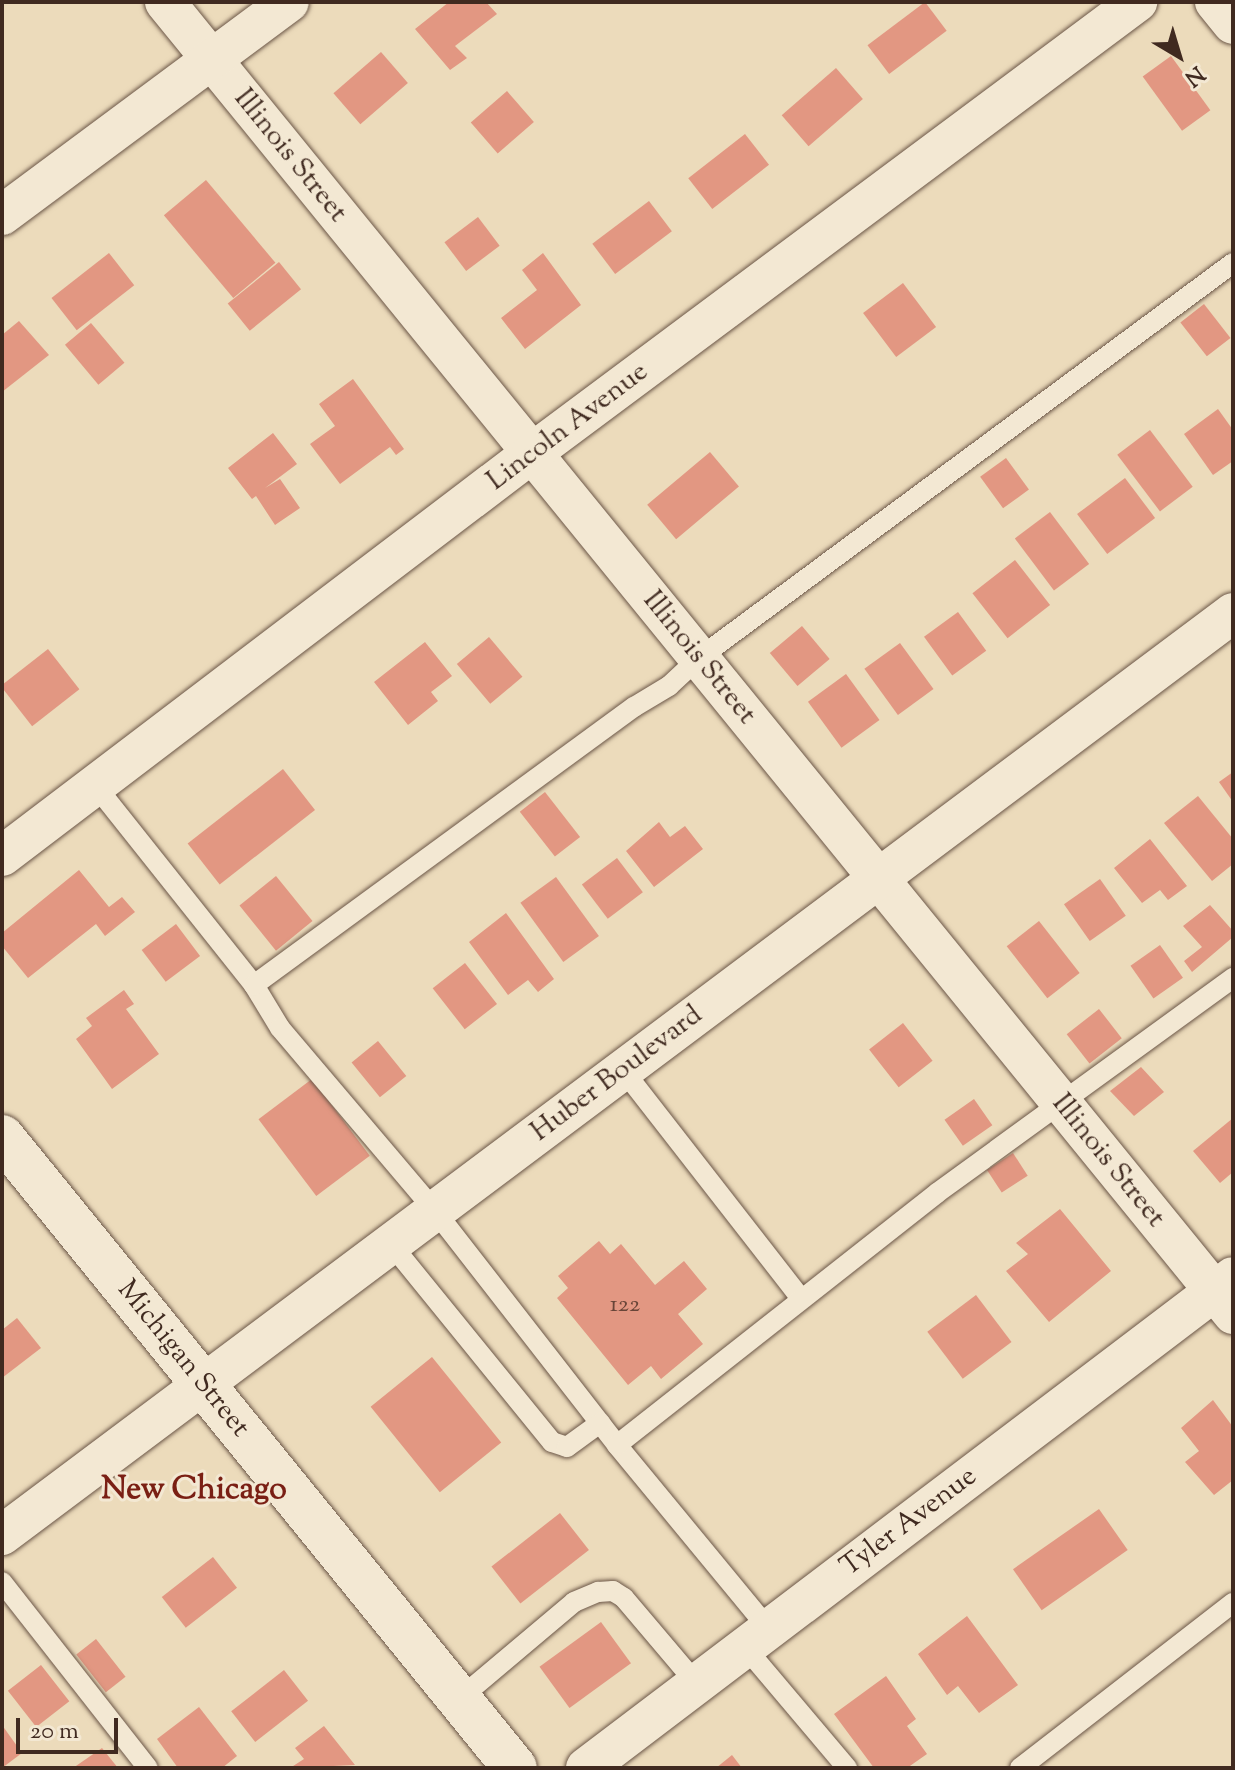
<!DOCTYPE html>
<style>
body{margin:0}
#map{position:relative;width:1235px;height:1770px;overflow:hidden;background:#ecdbbb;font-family:"Sorts Mill Goudy",serif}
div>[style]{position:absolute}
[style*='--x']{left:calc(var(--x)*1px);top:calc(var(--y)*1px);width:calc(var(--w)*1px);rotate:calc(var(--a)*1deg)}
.building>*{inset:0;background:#e29782;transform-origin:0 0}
.roads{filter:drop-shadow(0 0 2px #6b5647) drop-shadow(0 0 2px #6b5647)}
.lane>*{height:20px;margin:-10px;padding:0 10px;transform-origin:10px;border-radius:10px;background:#f3e8d3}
.street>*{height:40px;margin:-20px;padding:0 20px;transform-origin:20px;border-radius:20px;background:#f3e8d3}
.secondary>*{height:44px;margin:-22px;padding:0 22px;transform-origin:22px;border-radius:22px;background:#f3e8d3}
span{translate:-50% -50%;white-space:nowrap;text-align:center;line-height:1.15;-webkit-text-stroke:6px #f3e8d3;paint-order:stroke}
.number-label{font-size:24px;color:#684538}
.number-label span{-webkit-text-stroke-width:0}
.street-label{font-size:28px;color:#402a20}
.quarter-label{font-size:32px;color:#7a1f14;font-weight:700}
.frame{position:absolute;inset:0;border:4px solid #402a20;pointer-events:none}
.north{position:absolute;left:1139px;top:16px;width:80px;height:80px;-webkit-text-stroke:6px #f3e8d3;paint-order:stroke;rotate:142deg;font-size:22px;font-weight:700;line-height:32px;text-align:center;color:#402a20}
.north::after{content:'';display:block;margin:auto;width:28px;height:36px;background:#402a20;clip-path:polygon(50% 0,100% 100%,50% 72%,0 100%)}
.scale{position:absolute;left:16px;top:1718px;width:102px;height:36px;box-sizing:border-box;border:4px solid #402a20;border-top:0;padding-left:10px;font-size:24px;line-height:28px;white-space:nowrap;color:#402a20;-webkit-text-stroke:6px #f3e8d3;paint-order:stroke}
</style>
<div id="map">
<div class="building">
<div style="clip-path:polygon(449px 2px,486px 2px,497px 14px,455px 46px,467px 58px,450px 70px,415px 29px)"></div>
<div style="left:925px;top:2px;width:36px;height:72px;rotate:53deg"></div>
<div style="left:381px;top:52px;width:41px;height:63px;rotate:49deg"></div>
<div style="left:1171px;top:56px;width:67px;height:35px;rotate:54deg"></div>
<div style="left:836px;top:68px;width:41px;height:72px;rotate:49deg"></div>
<div style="left:507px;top:91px;width:41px;height:48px;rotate:49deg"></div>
<div style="left:745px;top:134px;width:39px;height:72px;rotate:52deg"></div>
<div style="left:206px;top:180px;width:108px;height:55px;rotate:50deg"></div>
<div style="left:649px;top:201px;width:38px;height:71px;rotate:53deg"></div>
<div style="left:478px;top:217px;width:36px;height:42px;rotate:53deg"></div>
<div style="left:109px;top:253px;width:41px;height:73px;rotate:52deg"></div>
<div style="clip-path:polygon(543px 253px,581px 305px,525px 349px,501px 318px,537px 290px,522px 270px)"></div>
<div style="left:279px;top:262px;width:35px;height:66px;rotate:51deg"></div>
<div style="left:903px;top:283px;width:55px;height:50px;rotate:53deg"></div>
<div style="left:1204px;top:304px;width:43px;height:30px;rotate:52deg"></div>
<div style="clip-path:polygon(19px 321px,49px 355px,2px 392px,2px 335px)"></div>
<div style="left:91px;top:323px;width:52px;height:34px;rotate:50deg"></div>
<div style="clip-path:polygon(353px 379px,404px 449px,396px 455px,390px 447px,340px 484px,310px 444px,335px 426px,319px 404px)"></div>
<div style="clip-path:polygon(1218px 409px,1233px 430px,1233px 461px,1213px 475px,1184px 434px)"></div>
<div style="left:1150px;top:430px;width:71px;height:41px;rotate:53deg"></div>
<div style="clip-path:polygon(273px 433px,297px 464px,265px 488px,280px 479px,300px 508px,275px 525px,256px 496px,252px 499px,228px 468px)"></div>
<div style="left:710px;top:452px;width:45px;height:82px;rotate:50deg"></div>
<div style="left:1006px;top:458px;width:39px;height:32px;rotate:54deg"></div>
<div style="left:1125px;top:478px;width:50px;height:60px;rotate:53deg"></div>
<div style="left:1050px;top:512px;width:65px;height:44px;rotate:53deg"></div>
<div style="left:1015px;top:560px;width:57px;height:54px;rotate:52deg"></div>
<div style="left:958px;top:612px;width:48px;height:42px;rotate:54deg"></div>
<div style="left:802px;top:626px;width:43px;height:42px;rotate:50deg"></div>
<div style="left:489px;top:637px;width:52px;height:42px;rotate:50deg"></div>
<div style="clip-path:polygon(425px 642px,452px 676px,431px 692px,438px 701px,408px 725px,374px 682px)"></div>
<div style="left:900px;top:643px;width:57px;height:44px;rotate:54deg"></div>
<div style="left:48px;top:649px;width:51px;height:60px;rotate:52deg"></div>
<div style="left:846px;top:674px;width:57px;height:47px;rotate:54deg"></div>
<div style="left:283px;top:769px;width:52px;height:121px;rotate:52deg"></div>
<div style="clip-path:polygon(1233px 772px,1233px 802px,1219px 782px)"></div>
<div style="left:545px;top:792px;width:57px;height:32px;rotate:52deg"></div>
<div style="clip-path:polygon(1198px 796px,1233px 839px,1233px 864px,1212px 881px,1164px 823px)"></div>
<div style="clip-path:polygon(659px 822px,670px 837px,685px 826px,703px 849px,654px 887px,626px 851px)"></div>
<div style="clip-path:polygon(1150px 839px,1187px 886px,1168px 900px,1160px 890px,1142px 903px,1114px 868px)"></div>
<div style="left:617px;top:858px;width:43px;height:44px;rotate:53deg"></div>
<div style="clip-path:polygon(79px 870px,109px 907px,122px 897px,135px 912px,105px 936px,96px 924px,28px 978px,2px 946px,2px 933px)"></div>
<div style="left:276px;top:876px;width:58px;height:47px;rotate:51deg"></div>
<div style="left:556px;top:877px;width:73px;height:44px;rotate:54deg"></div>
<div style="left:1100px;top:879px;width:45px;height:44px;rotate:55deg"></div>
<div style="clip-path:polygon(1210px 905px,1233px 931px,1233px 937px,1192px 972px,1184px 961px,1202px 947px,1183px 926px)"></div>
<div style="clip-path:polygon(506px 913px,554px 979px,538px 992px,528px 980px,508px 995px,469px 942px)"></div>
<div style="left:1039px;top:921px;width:66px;height:41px;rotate:52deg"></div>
<div style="left:176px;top:924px;width:40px;height:43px;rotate:53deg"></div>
<div style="left:1160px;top:945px;width:40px;height:36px;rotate:55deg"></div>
<div style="left:465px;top:963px;width:52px;height:41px;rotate:52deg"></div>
<div style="clip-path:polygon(124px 990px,134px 1004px,126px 1009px,159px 1054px,112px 1089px,76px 1039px,92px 1026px,86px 1018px)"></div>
<div style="left:1099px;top:1009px;width:37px;height:41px;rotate:52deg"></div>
<div style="left:903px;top:1023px;width:48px;height:43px;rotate:52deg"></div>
<div style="left:378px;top:1041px;width:45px;height:34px;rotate:51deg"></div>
<div style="clip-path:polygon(1141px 1067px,1164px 1092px,1134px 1116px,1110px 1091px)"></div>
<div style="left:312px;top:1079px;width:96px;height:67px;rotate:53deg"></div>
<div style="left:974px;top:1099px;width:32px;height:36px;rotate:55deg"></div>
<div style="clip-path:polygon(1233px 1118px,1233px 1172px,1220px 1183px,1193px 1151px)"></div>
<div style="left:1013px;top:1153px;width:27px;height:31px;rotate:57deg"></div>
<div style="clip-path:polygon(1060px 1209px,1111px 1271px,1049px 1322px,1006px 1271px,1028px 1254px,1016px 1243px)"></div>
<div style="clip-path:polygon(599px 1241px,610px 1254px,621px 1244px,655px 1285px,684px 1261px,707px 1289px,678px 1314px,703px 1344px,661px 1379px,651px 1366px,628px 1385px,557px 1298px,568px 1288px,558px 1276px)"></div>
<div style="left:976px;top:1295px;width:59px;height:61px;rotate:53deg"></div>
<div style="clip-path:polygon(17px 1318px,41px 1348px,2px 1378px,2px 1330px)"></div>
<div style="left:432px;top:1357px;width:110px;height:79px;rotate:51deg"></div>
<div style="clip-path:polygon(1213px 1400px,1233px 1427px,1233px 1480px,1214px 1495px,1185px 1462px,1199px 1451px,1181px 1428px)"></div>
<div style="left:1099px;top:1509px;width:50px;height:105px;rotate:55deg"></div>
<div style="left:560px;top:1513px;width:47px;height:87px;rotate:52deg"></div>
<div style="left:213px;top:1557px;width:39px;height:65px;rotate:52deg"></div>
<div style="clip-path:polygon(967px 1616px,1018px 1685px,979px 1713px,958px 1686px,947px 1695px,918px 1654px)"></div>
<div style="left:601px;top:1622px;width:51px;height:76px;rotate:54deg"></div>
<div style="left:96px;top:1639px;width:48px;height:25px;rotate:52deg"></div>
<div style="left:41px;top:1665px;width:46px;height:42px;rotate:52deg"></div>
<div style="left:284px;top:1670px;width:39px;height:67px;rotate:52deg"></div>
<div style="clip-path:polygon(886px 1676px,916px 1719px,907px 1726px,927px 1754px,907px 1768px,874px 1768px,834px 1714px)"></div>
<div style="clip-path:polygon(199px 1707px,237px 1756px,222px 1768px,178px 1768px,157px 1739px)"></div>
<div style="clip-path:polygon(2px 1725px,22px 1753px,2px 1768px)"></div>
<div style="clip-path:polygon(324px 1726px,355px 1765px,290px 1768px,304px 1759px,295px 1748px)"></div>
<div style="clip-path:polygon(102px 1748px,118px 1768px,73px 1768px)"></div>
<div style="clip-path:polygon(732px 1755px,742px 1768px,716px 1768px)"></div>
</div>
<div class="roads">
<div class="lane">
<div style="--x:95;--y:785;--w:256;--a:51.5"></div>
<div style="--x:254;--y:985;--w:50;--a:58.8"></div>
<div style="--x:280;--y:1028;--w:240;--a:49.7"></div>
<div style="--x:435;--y:1211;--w:296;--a:52.1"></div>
<div style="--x:617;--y:1445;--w:237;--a:50.5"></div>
<div style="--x:254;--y:985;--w:471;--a:-36.2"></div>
<div style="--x:634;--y:707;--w:41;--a:-31"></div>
<div style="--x:669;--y:686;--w:41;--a:-43"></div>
<div style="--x:699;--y:658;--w:664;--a:-36.49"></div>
<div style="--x:623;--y:1070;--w:290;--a:52.1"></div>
<div style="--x:391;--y:1244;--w:255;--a:50.9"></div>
<div style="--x:552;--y:1442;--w:16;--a:18"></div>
<div style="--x:567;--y:1447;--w:41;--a:-36"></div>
<div style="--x:617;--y:1445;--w:407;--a:-38.2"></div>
<div style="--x:937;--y:1193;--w:366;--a:-36"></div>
<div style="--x:2;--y:1582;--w:236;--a:51.9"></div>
<div style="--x:744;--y:1646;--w:160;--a:49.8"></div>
<div style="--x:459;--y:1699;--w:150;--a:-40.1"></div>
<div style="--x:574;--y:1602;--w:26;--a:-23"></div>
<div style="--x:598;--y:1592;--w:15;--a:-4"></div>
<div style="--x:613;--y:1591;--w:13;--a:32"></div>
<div style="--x:624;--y:1598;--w:113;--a:49.7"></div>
<div style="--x:1020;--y:1768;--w:269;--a:-37.8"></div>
</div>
<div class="street">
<div style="--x:165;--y:2;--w:1692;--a:50.85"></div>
<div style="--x:1215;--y:2;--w:28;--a:51"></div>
<div style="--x:2;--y:215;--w:357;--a:-36.6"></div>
<div style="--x:2;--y:856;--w:666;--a:-37.25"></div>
<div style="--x:532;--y:453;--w:755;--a:-36.7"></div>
<div style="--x:2;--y:1535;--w:1538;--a:-36.83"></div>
<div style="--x:586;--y:1768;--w:812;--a:-37.19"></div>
</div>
<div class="secondary">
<div style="--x:2;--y:1137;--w:813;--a:50.89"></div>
</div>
</div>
<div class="number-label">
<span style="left:625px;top:1306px">122</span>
</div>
<div class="street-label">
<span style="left:290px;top:156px;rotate:51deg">Illinois Street</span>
<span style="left:568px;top:427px;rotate:-37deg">Lincoln Avenue</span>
<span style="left:699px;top:658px;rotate:51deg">Illinois Street</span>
<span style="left:617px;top:1074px;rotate:-37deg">Huber Boulevard</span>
<span style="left:1108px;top:1161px;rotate:51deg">Illinois Street</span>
<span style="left:183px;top:1359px;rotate:51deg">Michigan Street</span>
<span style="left:909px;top:1522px;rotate:-37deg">Tyler Avenue</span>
</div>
<div class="quarter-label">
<span style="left:194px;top:1490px">New Chicago</span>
</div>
<div class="frame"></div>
<div class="north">N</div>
<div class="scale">20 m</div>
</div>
